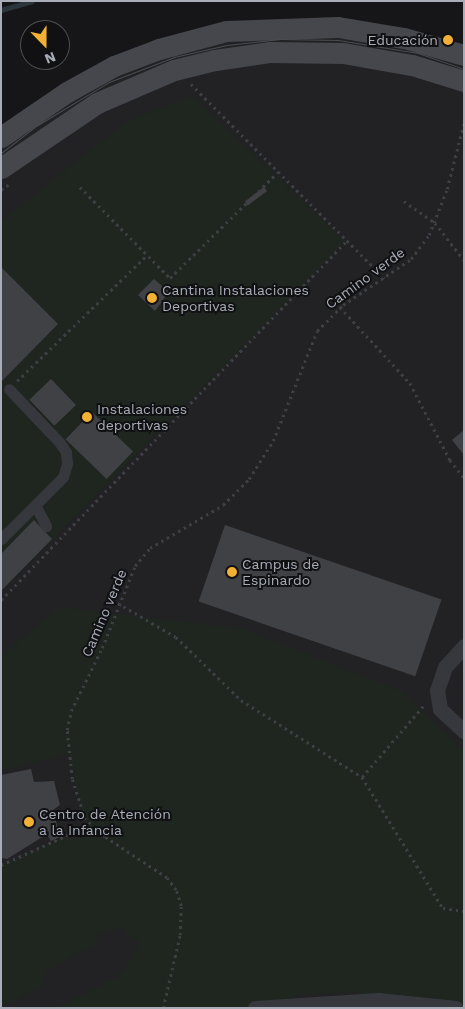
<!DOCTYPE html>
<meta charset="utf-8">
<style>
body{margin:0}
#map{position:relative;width:465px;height:1009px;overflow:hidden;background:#161618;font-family:"Work Sans",sans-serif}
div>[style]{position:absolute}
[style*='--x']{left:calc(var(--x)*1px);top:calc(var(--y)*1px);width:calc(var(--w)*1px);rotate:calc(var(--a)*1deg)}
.built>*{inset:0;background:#222225}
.green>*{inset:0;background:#1e261f}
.stream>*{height:4.5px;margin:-2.25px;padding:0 2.25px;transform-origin:2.25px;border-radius:2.25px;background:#2c353c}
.building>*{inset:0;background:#404145;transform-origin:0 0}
.path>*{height:2.5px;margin-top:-1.25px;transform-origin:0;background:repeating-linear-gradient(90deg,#3d3f44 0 2.5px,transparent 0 6.5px)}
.pedestrian>*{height:11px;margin:-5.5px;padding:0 5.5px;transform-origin:5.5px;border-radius:5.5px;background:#37383d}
.minor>*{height:15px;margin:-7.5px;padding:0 7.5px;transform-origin:7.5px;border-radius:7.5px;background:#37383d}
.secondary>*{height:21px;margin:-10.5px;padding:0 10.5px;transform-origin:10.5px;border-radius:10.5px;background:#45474d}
.tram>*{height:1px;margin:-0.5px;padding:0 0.5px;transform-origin:0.5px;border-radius:0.5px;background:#4a4c52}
.dots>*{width:14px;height:14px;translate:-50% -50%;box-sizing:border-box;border:2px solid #111113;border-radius:50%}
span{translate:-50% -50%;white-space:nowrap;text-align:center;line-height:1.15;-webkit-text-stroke:4px #111113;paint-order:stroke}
.poi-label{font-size:14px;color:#a8adb8}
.right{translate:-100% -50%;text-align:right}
.left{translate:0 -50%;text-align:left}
.street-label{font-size:14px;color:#a8adb8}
.frame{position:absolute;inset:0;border:2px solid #a8adb8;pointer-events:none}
.north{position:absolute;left:20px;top:20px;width:50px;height:50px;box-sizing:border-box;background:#111113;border:1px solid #4d4f55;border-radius:50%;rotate:158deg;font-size:14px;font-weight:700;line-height:20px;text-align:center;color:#a8adb8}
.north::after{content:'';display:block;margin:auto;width:18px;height:22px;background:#f2b134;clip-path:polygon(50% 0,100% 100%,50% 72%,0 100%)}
</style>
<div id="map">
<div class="built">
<div style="clip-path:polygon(305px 27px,464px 55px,464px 1008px,1px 1008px,1px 137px,159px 49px)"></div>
</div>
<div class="green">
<div style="clip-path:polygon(193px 96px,345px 242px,1px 592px,1px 221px,129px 120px)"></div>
<div style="clip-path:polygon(59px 607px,240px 628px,401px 691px,464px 751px,464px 1008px,359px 1000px,359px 991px,291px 996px,291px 1004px,255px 1008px,57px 1008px,115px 978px,124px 970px,140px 944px,121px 928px,98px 933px,96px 945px,73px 955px,45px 972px,42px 987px,1px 1006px,1px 866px,89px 825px,80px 807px,69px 754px,1px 770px,1px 656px)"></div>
</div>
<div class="stream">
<div style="--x:1;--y:10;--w:32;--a:-16"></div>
</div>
<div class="building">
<div style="left:264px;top:187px;width:5px;height:24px;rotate:53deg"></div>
<div style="clip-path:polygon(1px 267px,58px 324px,1px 382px)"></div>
<div style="clip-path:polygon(154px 279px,169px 292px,155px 311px,138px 295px)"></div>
<div style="left:51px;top:379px;width:36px;height:30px;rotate:46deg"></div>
<div style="left:92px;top:412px;width:57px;height:38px;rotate:44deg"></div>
<div style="clip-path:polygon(464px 430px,464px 455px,452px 440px)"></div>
<div style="clip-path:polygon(34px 520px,52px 539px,1px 591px,1px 554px)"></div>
<div style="left:225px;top:525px;width:229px;height:81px;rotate:19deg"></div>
<div style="clip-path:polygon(31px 769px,34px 782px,54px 781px,60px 805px,53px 810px,60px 837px,51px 841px,47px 834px,7px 859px,1px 858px,1px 775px)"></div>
</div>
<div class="path">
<div style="--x:191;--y:84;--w:274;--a:45.1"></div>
<div style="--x:80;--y:187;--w:128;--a:45.3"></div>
<div style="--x:170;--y:278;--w:151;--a:-44.5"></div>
<div style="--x:1;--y:190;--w:9;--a:-36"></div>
<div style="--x:404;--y:201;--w:38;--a:35"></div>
<div style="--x:435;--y:223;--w:47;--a:51.9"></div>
<div style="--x:340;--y:307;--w:103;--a:47.4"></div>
<div style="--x:410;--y:383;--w:87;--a:62.5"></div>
<div style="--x:450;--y:460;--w:23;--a:52"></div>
<div style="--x:17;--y:381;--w:181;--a:-44.1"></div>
<div style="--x:1;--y:600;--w:499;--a:-46.1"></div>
<div style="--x:118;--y:603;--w:67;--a:30.4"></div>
<div style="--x:176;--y:637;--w:91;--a:44.1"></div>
<div style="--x:241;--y:700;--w:143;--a:32.5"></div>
<div style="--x:362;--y:777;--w:154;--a:58.3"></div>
<div style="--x:443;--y:908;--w:21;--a:8"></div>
<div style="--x:362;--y:777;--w:96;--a:-49.2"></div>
<div style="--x:1;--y:865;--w:98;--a:-24.2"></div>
<div style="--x:163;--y:1008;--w:75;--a:-76.9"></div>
<div style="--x:180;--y:935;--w:29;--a:-88"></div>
<div style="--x:181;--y:906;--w:17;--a:-107"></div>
<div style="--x:176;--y:890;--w:15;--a:-127"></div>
<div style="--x:167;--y:878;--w:74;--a:-146.5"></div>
<div style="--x:105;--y:837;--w:27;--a:-138"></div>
<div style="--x:85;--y:819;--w:42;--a:-108"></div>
<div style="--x:72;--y:779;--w:49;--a:-95.8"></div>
<div style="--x:67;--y:730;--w:19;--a:-78"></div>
<div style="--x:71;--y:711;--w:70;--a:-63.8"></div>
<div style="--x:102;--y:648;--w:88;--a:-68.1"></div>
<div style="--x:135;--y:566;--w:23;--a:-50"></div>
<div style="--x:150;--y:548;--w:85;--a:-30.5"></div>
<div style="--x:223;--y:505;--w:37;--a:-45"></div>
<div style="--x:249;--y:479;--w:45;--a:-57.7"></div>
<div style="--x:273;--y:441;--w:118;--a:-68.2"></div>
<div style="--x:317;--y:331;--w:37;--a:-45"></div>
<div style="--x:343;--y:305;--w:82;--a:-34.1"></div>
<div style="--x:411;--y:259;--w:30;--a:-53"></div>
<div style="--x:429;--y:235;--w:49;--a:-68.6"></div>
<div style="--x:447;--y:189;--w:68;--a:-75.6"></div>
</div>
<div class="pedestrian">
<div style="--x:35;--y:505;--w:24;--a:62"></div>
<div style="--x:1;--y:539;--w:88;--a:-45"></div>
<div style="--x:63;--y:477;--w:14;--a:-73"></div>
<div style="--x:67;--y:464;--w:12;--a:-95"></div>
<div style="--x:66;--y:452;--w:11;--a:-124"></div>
<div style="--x:60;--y:443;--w:74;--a:-133.4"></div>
</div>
<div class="minor">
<div style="--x:464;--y:646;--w:28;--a:132"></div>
<div style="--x:445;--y:667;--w:24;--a:109"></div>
<div style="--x:437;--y:690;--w:19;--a:81"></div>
<div style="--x:440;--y:709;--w:33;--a:43"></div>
<div style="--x:255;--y:1008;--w:123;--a:-3.7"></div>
<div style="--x:378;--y:1000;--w:78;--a:5.9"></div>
</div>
<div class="secondary">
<div style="--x:1;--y:137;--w:80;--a:-34.3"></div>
<div style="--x:67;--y:92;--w:54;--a:-29"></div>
<div style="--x:114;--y:66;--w:48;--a:-20.7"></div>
<div style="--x:159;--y:49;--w:69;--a:-15"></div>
<div style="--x:226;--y:31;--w:112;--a:-2"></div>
<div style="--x:338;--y:27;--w:67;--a:9.5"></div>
<div style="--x:404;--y:38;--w:62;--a:15.8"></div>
<div style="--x:1;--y:168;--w:116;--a:-34.1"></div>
<div style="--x:97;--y:103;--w:84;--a:-23.2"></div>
<div style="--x:174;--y:70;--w:42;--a:-13.7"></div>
<div style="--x:215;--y:60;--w:56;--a:-8.3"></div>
<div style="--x:270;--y:52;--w:73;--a:0.8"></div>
<div style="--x:343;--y:53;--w:70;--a:9.9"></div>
<div style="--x:412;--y:65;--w:54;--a:17.1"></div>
</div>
<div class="tram">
<div style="--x:1;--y:153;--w:44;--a:-37.6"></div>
<div style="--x:36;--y:126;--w:85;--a:-31.1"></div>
<div style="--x:109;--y:82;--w:70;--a:-21"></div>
<div style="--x:174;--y:57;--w:54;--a:-12.8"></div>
<div style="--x:227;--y:45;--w:53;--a:-6.5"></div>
<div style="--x:280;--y:39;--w:58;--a:1"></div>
<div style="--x:338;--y:40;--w:81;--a:9.2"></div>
<div style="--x:418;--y:53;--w:49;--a:19.2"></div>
</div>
<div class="dots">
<div style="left:448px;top:40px;background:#f2b134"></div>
<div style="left:152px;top:298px;background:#f2b134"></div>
<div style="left:87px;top:417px;background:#f2b134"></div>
<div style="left:232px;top:572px;background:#f2b134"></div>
<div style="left:29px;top:822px;background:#f2b134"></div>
</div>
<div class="poi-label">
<span class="right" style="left:438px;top:40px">Educación</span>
<span class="left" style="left:162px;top:298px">Cantina Instalaciones<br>Deportivas</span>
<span class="left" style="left:97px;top:417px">Instalaciones<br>deportivas</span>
<span class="left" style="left:242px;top:572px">Campus de<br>Espinardo</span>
<span class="left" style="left:39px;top:822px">Centro de Atención<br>a la Infancia</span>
</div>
<div class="street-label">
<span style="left:365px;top:278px;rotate:-36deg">Camino verde</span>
<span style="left:104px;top:613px;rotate:-67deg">Camino verde</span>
</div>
<div class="frame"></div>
<div class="north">N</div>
</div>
